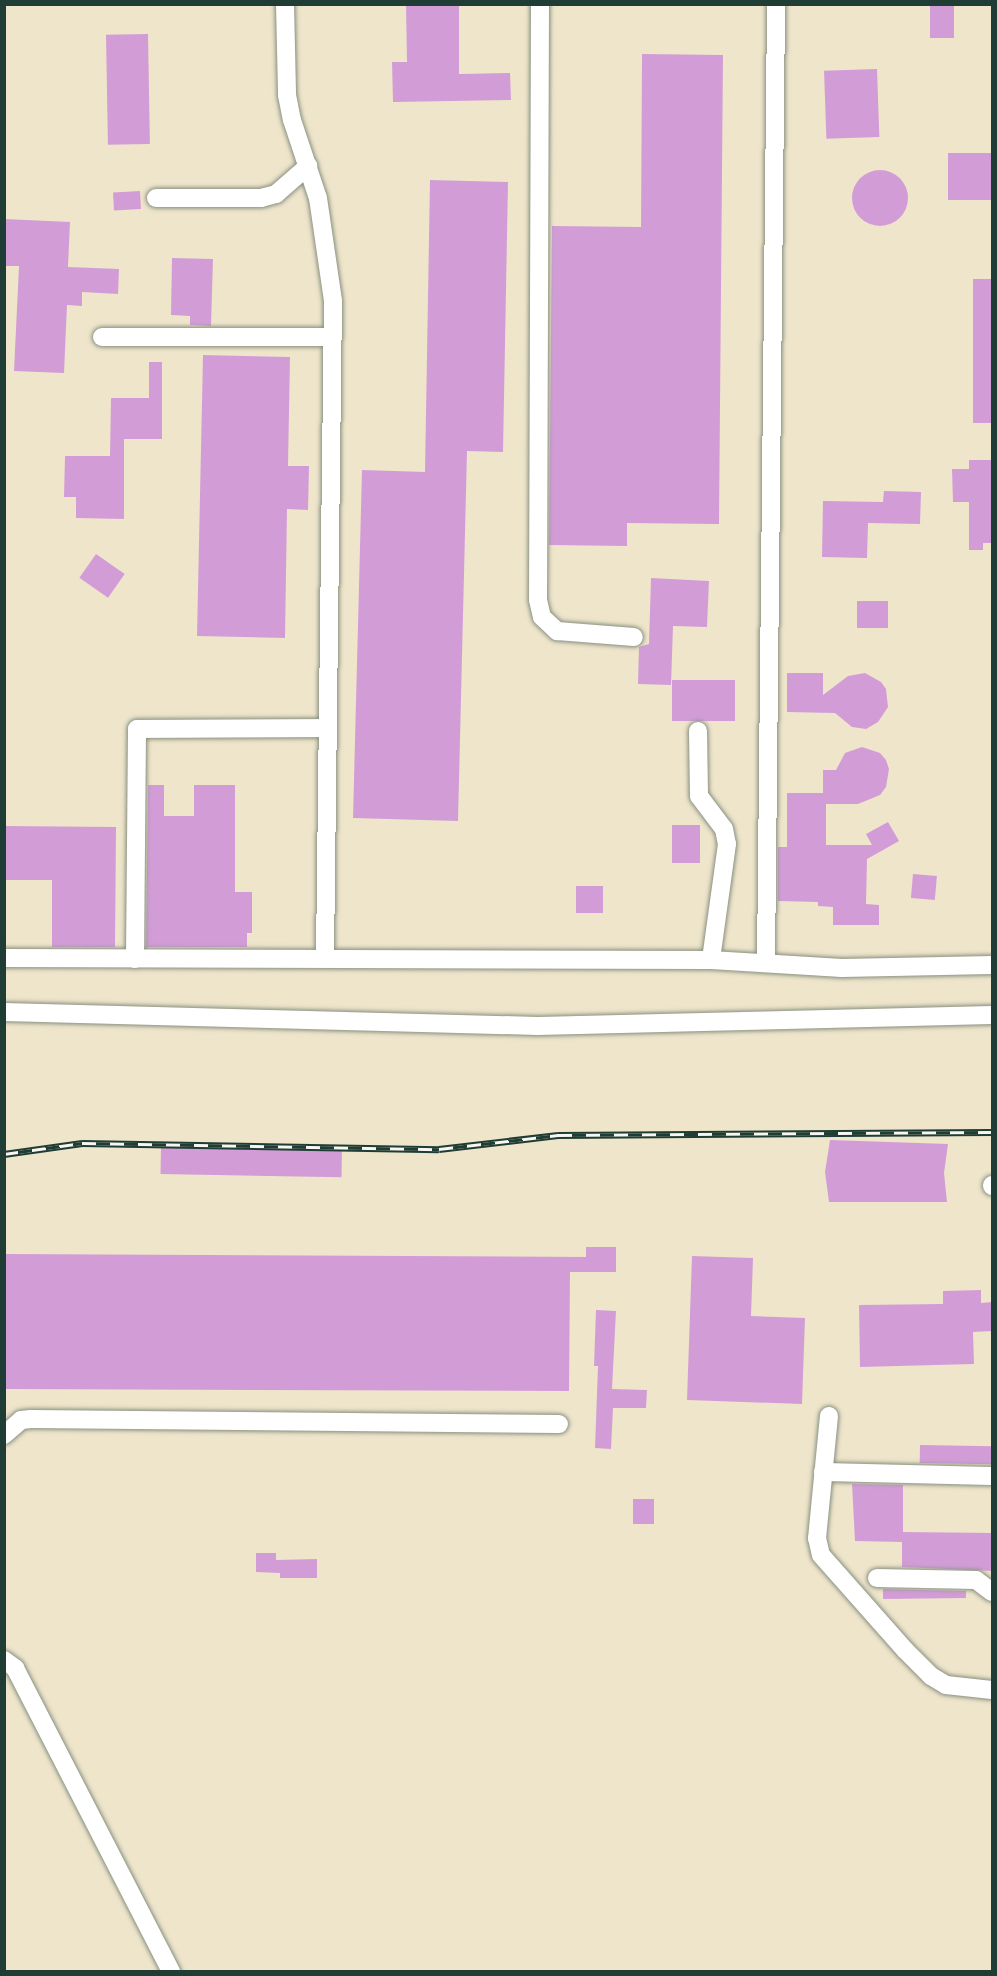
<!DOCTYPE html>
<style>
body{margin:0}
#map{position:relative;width:997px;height:1976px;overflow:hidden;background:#efe5cb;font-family:"IM FELL Great Primer",serif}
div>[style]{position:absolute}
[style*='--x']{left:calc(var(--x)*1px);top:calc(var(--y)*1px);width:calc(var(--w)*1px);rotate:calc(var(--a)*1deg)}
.building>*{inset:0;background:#d29dd7;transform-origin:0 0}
.round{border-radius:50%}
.roads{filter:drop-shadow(0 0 2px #879180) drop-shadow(0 0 2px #879180)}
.minor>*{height:18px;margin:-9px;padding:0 9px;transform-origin:9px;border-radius:9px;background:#fff}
.rail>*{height:7px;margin-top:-3.5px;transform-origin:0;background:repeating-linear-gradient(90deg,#f6f6f2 0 14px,#1f3d34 0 28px);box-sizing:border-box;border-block:2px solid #1f3d34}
span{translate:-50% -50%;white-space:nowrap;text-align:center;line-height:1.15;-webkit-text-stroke:4.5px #f6f6f2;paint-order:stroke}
.frame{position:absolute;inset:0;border:6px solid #1f3d34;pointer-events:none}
</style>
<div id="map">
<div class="building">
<div style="clip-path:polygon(406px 4px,459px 4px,459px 74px,510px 73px,511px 100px,393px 102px,392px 62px,407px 62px)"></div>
<div style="left:930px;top:4px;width:24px;height:34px"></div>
<div style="left:148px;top:34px;width:110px;height:42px;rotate:89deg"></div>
<div style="clip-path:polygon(642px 54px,723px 55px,719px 524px,627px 523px,627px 546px,549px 545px,552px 226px,641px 227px)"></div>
<div style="left:877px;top:69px;width:68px;height:53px;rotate:88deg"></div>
<div style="left:948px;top:153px;width:45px;height:47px"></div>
<div class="round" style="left:852px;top:170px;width:56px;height:56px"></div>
<div style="clip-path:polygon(430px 180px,508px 182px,503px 452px,467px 451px,458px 821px,353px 818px,362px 470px,425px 472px)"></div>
<div style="left:140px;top:191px;width:18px;height:27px;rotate:87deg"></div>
<div style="clip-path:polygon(4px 219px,70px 222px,68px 267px,119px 269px,118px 294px,82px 292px,82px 306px,67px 305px,64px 373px,14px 371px,19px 266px,4px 266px)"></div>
<div style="clip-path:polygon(172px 258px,213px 259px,211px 326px,190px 325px,190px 316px,171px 315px)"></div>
<div style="left:973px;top:279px;width:20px;height:144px"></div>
<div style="clip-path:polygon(203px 355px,290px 357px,288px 466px,309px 466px,308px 510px,287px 509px,285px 638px,197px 636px)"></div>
<div style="clip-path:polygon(149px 362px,162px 362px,162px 439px,124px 439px,124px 519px,76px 518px,76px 497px,64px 497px,65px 456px,110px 456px,111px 398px,149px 398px)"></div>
<div style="clip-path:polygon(969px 460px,992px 460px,992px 543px,983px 543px,983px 550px,969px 550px,969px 502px,953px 502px,952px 469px,969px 469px)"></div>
<div style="clip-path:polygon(884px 491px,921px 492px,920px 524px,868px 523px,867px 558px,822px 557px,823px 501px,883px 502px)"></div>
<div style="left:96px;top:554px;width:35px;height:29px;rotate:35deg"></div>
<div style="clip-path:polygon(651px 578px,709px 581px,707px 627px,673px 626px,671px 685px,638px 684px,639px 647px,649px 644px)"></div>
<div style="left:857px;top:601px;width:31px;height:27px"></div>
<div style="clip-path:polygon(787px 673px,823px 673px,823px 695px,848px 676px,865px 673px,881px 682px,886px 689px,888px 707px,878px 722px,866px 729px,852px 727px,835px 713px,787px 712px)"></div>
<div style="left:672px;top:680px;width:63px;height:41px"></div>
<div style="clip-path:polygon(862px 747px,880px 753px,886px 760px,889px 769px,886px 787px,880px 795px,858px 804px,826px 804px,826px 845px,872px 845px,866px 834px,888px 822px,899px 841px,867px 859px,866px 904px,879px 905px,879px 925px,833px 925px,833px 907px,818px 906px,818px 902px,778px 901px,778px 847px,787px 847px,787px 793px,823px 793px,823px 770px,836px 770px,845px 753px)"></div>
<div style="clip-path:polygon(148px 785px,164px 785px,164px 816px,194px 816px,194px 785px,235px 785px,235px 892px,252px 892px,252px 933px,247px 933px,247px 947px,146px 947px)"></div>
<div style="left:700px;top:825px;width:38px;height:28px;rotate:90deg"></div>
<div style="clip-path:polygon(4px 826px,116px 827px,115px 947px,52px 947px,52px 880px,4px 880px)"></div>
<div style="left:913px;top:874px;width:24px;height:24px;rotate:5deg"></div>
<div style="left:576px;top:886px;width:27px;height:27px"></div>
<div style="clip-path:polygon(830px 1140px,948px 1144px,944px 1173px,947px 1202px,829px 1202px,825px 1172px)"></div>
<div style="left:161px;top:1147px;width:181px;height:27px;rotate:1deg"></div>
<div style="clip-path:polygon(586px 1247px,616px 1247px,616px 1272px,570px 1272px,569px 1391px,4px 1389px,4px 1254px,586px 1257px)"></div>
<div style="clip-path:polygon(692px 1256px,753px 1258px,751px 1316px,805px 1318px,802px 1404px,687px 1400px)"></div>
<div style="clip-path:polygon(981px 1290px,981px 1303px,993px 1302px,993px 1331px,973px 1332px,974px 1364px,860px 1367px,859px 1305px,943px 1304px,943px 1291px)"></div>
<div style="clip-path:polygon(596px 1310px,616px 1311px,612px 1389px,647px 1390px,646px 1408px,613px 1408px,611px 1449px,595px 1448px,598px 1366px,594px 1366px)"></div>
<div style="left:920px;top:1445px;width:73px;height:18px;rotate:1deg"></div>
<div style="clip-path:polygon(852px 1484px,903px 1485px,903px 1532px,993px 1533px,993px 1571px,902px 1567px,902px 1542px,855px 1541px)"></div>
<div style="left:633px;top:1499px;width:21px;height:25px"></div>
<div style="clip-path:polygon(256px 1553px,276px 1553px,276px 1560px,317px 1559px,317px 1578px,280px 1578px,280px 1573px,256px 1572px)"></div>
<div style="clip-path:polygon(883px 1589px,966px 1591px,966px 1598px,883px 1599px)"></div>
</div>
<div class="roads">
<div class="minor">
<div style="--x:285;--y:4;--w:91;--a:88.7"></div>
<div style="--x:287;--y:95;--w:25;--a:79"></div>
<div style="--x:292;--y:120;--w:82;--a:71.6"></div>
<div style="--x:318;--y:198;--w:104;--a:81.7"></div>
<div style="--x:333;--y:301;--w:657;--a:90.7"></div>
<div style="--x:540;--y:4;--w:596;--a:90.19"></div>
<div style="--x:538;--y:600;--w:17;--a:77"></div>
<div style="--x:542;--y:617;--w:21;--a:43"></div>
<div style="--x:557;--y:631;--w:77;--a:4.5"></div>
<div style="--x:156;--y:198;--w:105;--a:0"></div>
<div style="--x:261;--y:198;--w:16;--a:-15"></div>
<div style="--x:276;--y:194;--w:43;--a:-41.2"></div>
<div style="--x:102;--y:337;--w:231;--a:0"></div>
<div style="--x:698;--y:731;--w:65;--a:89.1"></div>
<div style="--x:699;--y:796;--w:41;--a:52.9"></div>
<div style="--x:724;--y:829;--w:15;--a:79"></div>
<div style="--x:727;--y:844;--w:117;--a:97.9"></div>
<div style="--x:4;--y:958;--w:707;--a:0.16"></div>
<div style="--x:711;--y:960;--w:131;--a:3.5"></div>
<div style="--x:842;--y:968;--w:150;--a:-1.1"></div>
<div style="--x:135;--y:959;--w:230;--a:-89.5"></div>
<div style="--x:137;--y:729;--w:191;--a:-0.3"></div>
<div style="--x:766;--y:963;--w:959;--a:-89.4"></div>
<div style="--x:4;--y:1012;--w:534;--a:1.5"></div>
<div style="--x:538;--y:1026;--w:454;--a:-1.4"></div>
<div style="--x:992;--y:1186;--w:1;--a:-90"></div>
<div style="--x:829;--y:1416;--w:123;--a:95.6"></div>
<div style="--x:817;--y:1538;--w:17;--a:77"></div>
<div style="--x:821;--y:1555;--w:127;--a:48.5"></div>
<div style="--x:905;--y:1650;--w:37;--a:45"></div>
<div style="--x:931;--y:1676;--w:17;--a:31"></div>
<div style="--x:946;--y:1685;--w:46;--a:6.2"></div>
<div style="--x:4;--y:1435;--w:23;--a:-41"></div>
<div style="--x:21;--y:1420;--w:10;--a:-6"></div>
<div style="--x:31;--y:1419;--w:528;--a:0.54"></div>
<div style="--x:823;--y:1472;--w:169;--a:1.4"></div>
<div style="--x:877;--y:1578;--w:99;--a:1.2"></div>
<div style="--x:976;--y:1580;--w:20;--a:37"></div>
<div style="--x:4;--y:1660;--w:14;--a:36"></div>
<div style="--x:15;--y:1668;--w:342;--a:62.8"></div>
</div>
</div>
<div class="rail">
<div style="--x:4;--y:1154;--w:79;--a:-8"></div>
<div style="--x:82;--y:1143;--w:357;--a:1"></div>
<div style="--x:439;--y:1149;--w:120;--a:-6.7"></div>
<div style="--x:558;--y:1135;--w:434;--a:-0.4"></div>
</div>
<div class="frame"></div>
</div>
